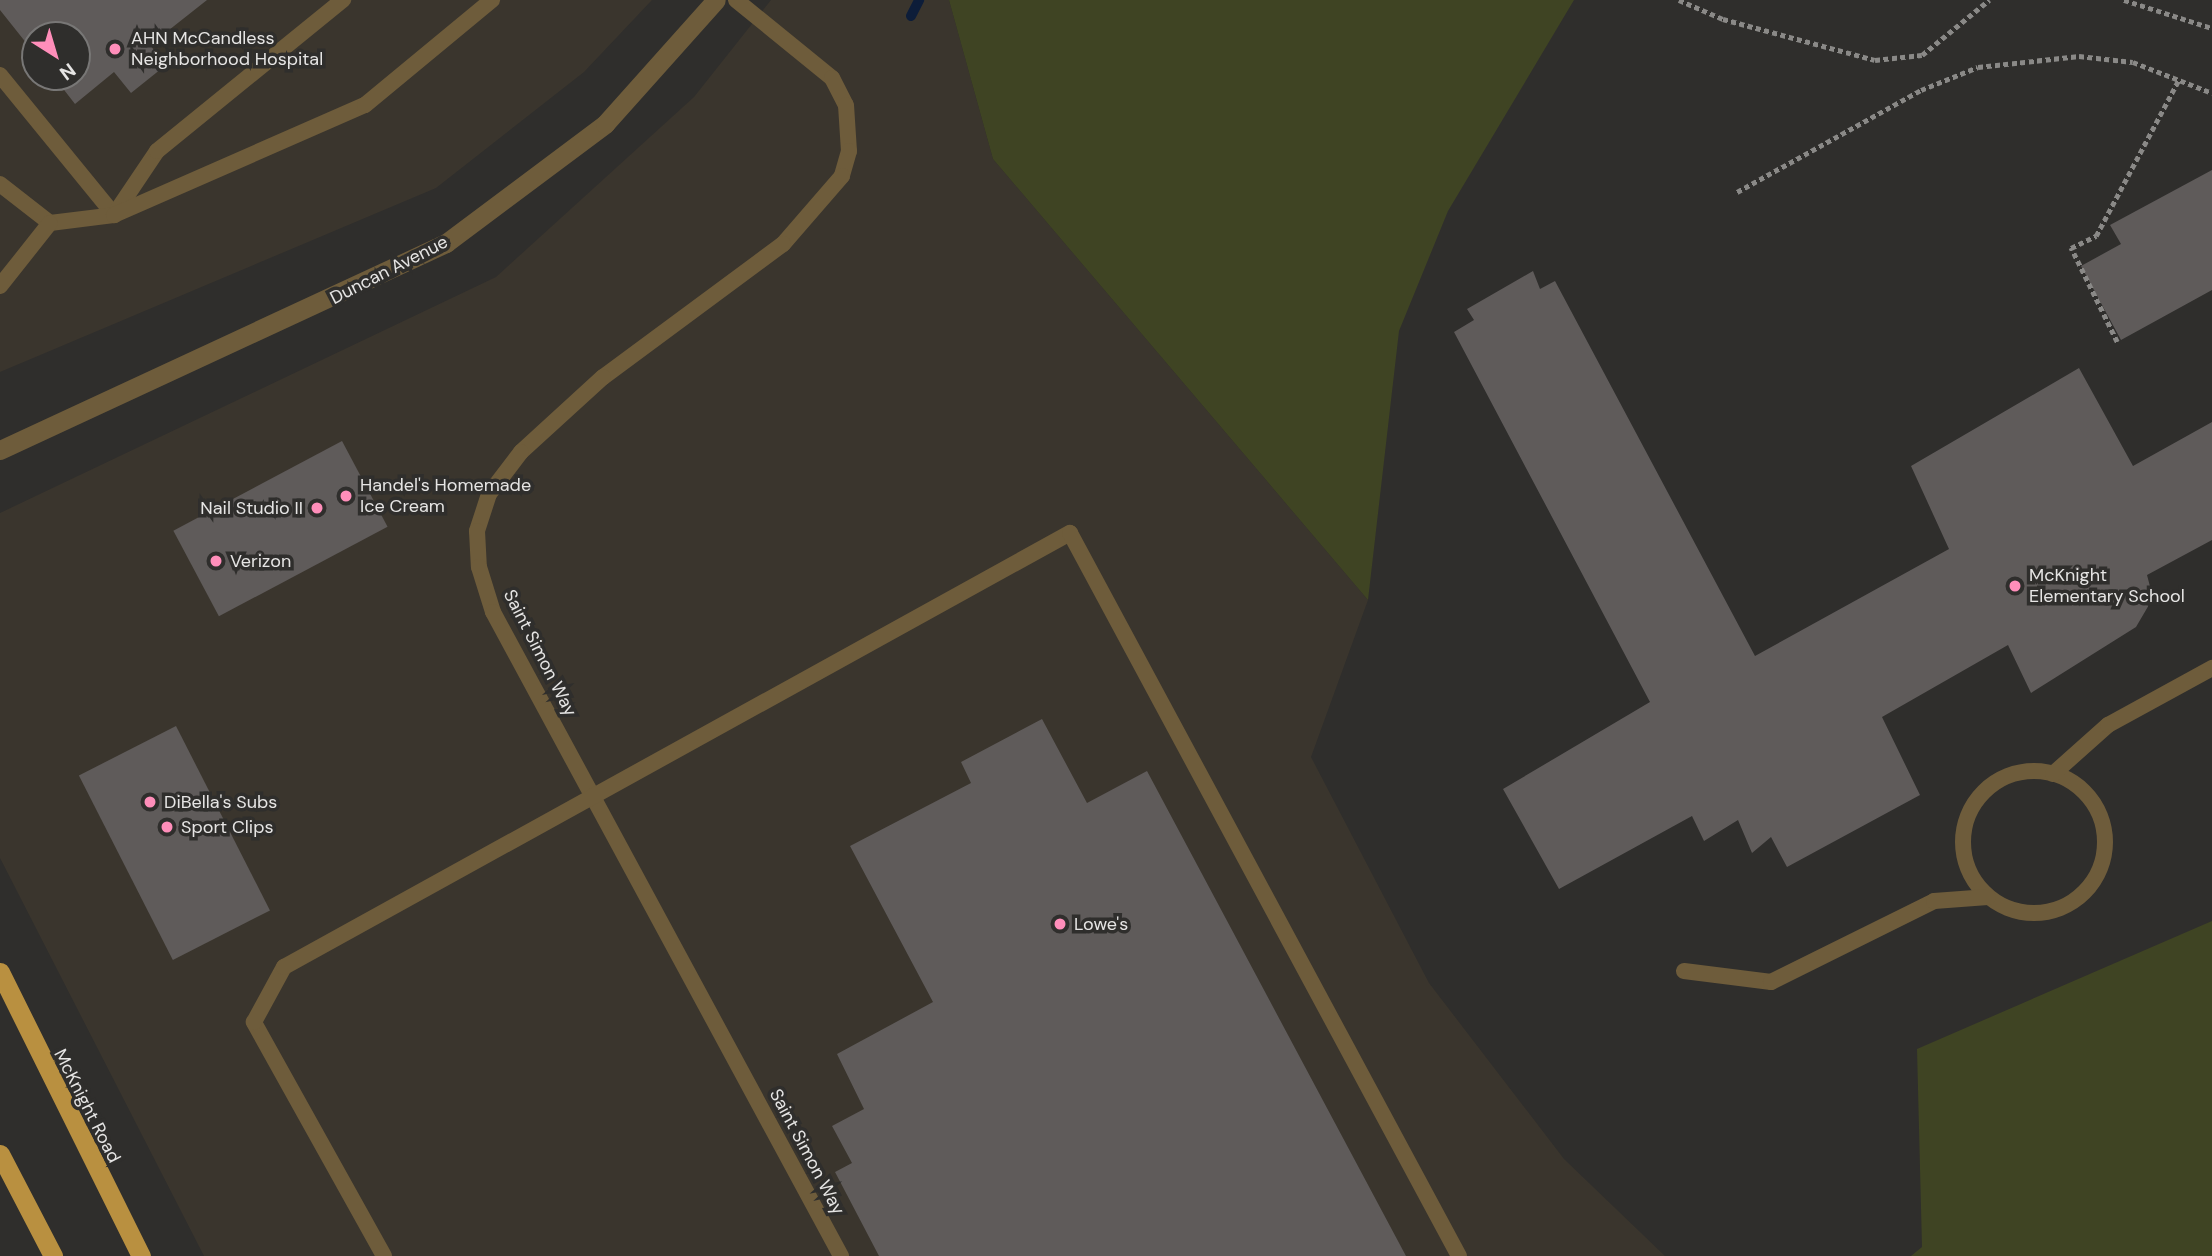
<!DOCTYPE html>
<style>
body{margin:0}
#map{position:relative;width:2212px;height:1256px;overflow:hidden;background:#2f2e2c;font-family:"DM Sans",sans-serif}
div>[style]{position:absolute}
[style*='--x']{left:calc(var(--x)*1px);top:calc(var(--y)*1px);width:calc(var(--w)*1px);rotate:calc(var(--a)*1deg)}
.built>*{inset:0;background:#3a352d}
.green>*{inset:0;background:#3f4423}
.stream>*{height:10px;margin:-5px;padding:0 5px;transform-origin:5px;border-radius:5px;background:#0d1d39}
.building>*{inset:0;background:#5f5b5a;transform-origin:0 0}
.path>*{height:4.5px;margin-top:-2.25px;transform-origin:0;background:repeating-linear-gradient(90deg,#8a8987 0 5px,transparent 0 8.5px)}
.service>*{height:16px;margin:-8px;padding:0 8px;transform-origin:8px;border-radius:8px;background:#6e5c3b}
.service>.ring{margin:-8px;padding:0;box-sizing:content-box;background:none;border:16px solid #6e5c3b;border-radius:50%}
.minor>*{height:19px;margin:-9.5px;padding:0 9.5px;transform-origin:9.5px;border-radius:9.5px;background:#6e5c3b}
.trunk>*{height:19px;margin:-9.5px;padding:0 9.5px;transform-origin:9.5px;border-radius:9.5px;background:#b99040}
.dots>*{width:19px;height:19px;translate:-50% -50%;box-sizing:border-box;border:4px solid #2f2e2c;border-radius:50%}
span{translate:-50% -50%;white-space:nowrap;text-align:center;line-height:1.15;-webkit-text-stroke:7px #2f2e2c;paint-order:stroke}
.poi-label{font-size:18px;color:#e6e5e4}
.left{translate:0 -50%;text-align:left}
.right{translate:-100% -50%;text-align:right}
.street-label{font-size:18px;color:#e6e5e4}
.north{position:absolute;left:21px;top:21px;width:70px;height:70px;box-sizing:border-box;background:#2f2e2c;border:2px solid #787776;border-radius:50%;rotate:143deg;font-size:19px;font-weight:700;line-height:28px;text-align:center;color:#e6e5e4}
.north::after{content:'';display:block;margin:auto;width:24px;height:32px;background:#ff8eba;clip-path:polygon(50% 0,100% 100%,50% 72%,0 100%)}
</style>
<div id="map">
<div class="built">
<div style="clip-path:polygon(evenodd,0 0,652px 0,584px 72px,436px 188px,0 372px,0 0,35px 35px,77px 35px,77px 77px,35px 77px,35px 35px)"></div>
<div style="clip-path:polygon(771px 0,949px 0,993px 159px,1368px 600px,1311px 757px,1429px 983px,1564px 1159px,1665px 1256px,204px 1256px,0 858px,0 513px,496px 277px,694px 97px)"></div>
</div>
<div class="green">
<div style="clip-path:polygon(949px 0,1574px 0,1448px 211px,1399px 331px,1368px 600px,993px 159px)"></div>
<div style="clip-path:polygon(2212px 921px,2212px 1256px,1911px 1256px,1922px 1247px,1917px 1049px)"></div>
</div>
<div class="stream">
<div style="--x:911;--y:16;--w:18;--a:-63"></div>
</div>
<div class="building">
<div style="clip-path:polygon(0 0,207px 0,150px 45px,166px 65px,131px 93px,114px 72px,75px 104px,54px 77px,77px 77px,77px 35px,35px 35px,35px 54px,0 10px)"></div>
<div style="clip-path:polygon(2212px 170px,2212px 290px,2121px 340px,2081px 266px,2121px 244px,2110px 225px)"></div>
<div style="clip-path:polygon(1533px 271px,1540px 289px,1555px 281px,1755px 656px,1949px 549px,1911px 466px,2079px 368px,2133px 466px,2212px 422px,2212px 540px,2147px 575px,2153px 598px,2136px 627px,2031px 693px,2008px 645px,1882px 717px,1920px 795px,1787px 867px,1771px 837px,1752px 853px,1738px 820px,1704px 841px,1692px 816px,1559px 889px,1503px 789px,1650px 702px,1454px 332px,1474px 320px,1467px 309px)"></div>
<div style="left:342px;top:441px;width:97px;height:191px;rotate:62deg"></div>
<div style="clip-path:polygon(1042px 719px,1087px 803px,1147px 771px,1406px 1256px,879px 1256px,835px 1172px,852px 1163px,832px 1126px,864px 1109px,837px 1054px,933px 1002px,850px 846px,971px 783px,961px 762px)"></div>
<div style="left:176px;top:726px;width:207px;height:109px;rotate:63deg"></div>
</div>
<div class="path">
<div style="--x:1679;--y:0;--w:48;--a:23.4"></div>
<div style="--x:1723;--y:19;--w:157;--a:15.1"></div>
<div style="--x:1875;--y:60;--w:47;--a:-6.1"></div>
<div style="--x:1922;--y:55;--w:87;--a:-39.4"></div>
<div style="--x:2124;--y:0;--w:92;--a:17.7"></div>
<div style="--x:1737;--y:192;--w:210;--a:-29"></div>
<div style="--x:1921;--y:90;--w:61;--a:-22"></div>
<div style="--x:1978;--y:67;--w:102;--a:-6.2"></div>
<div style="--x:2079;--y:56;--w:54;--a:6.3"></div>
<div style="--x:2133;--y:62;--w:85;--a:21.4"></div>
<div style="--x:2117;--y:342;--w:105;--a:-116.1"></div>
<div style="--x:2071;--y:248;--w:28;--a:-26"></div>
<div style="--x:2096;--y:236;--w:178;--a:-62.1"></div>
</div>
<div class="service">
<div style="--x:736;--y:0;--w:124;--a:39.1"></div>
<div style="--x:832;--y:78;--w:30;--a:63"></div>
<div style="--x:846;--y:105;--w:46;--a:86.3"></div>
<div style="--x:849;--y:151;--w:26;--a:106"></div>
<div style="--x:842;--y:176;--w:90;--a:130.9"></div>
<div style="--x:783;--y:244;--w:224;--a:143.5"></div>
<div style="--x:603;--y:377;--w:111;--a:137.6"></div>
<div style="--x:521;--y:452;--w:53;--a:127.3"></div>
<div style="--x:489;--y:494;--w:39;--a:108"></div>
<div style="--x:477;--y:531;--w:36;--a:87"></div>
<div style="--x:479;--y:567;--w:47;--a:72.7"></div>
<div style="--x:493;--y:612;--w:732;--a:61.61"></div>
<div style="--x:0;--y:75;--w:181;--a:50.8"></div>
<div style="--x:114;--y:215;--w:77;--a:-56.1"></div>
<div style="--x:157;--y:151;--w:240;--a:-39.1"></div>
<div style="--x:0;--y:184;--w:63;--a:38"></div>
<div style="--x:50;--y:223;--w:64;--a:-7.1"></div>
<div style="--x:114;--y:215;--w:274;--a:-23.7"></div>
<div style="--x:365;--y:105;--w:165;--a:-39.6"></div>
<div style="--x:0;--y:286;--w:80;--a:-51.6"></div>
<div class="ring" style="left:1963px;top:771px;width:126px;height:126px"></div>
<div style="--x:2053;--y:774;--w:74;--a:-41.7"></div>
<div style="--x:2108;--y:725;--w:119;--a:-28.7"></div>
<div style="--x:1684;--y:971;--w:88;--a:7.2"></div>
<div style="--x:1771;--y:982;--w:182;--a:-26.4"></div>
<div style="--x:1934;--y:901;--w:54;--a:-4.2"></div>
<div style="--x:384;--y:1256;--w:268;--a:-119.1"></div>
<div style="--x:254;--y:1022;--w:63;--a:-61.4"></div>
<div style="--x:284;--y:967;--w:898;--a:-28.91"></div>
<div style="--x:1070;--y:533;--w:821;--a:61.72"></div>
</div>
<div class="minor">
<div style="--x:0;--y:450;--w:492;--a:-24.9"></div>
<div style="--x:446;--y:243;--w:199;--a:-36.8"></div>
<div style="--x:605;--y:124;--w:166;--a:-48.2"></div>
</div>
<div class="trunk">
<div style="--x:0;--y:972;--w:317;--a:63.6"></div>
<div style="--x:0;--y:1154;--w:115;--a:62.5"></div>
</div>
<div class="dots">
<div style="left:115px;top:49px;background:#ff8eba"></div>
<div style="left:346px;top:496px;background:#ff8eba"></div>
<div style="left:317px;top:508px;background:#ff8eba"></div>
<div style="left:216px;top:561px;background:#ff8eba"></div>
<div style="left:2015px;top:586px;background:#ff8eba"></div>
<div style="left:150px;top:802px;background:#ff8eba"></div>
<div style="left:167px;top:827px;background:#ff8eba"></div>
<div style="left:1060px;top:924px;background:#ff8eba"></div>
</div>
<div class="poi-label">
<span class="left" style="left:131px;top:49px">AHN McCandless<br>Neighborhood Hospital</span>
<span class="left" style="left:360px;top:496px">Handel's Homemade<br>Ice Cream</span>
<span class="right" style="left:303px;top:508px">Nail Studio II</span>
<span class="left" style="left:230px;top:561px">Verizon</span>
<span class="left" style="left:2029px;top:586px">McKnight<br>Elementary School</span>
<span class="left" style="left:164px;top:802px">DiBella's Subs</span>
<span class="left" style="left:181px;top:827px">Sport Clips</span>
<span class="left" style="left:1074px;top:924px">Lowe's</span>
</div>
<div class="street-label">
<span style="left:389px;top:270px;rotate:-27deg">Duncan Avenue</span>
<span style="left:540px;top:653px;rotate:63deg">Saint Simon Way</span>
<span style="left:87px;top:1106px;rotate:63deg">McKnight Road</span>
<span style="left:807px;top:1152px;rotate:62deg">Saint Simon Way</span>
</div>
<div class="north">N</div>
</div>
